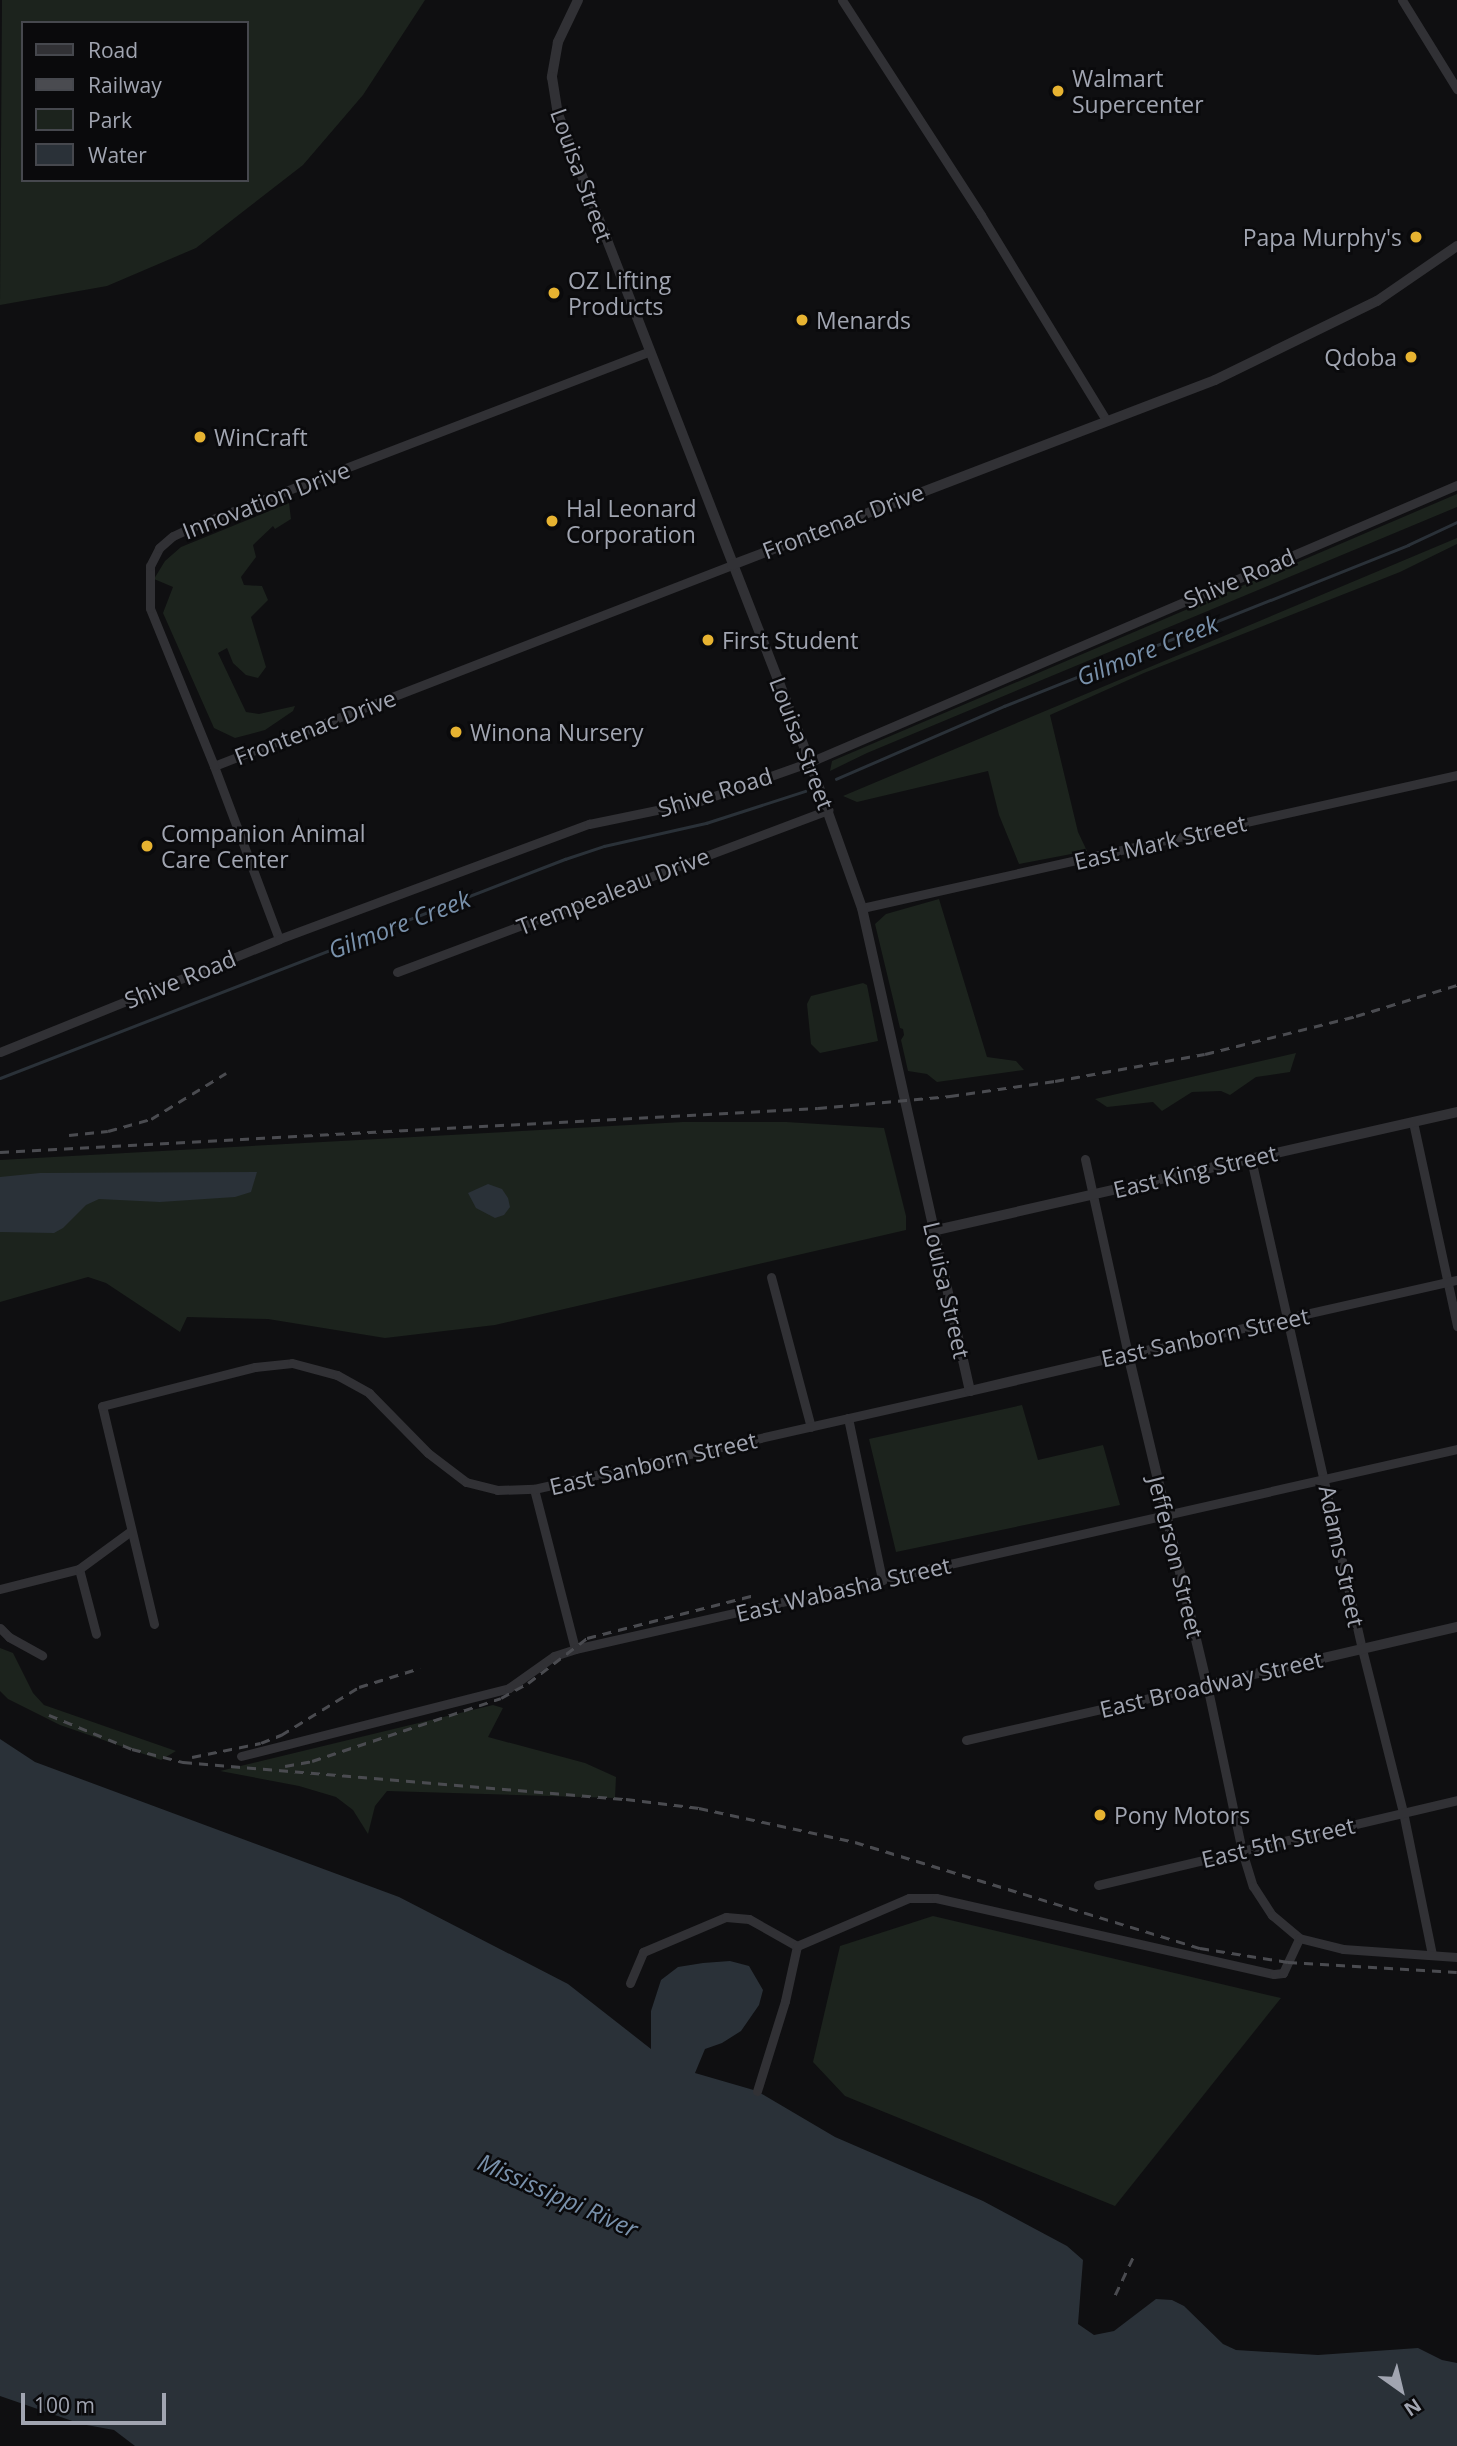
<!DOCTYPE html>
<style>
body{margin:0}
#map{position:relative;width:1457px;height:2446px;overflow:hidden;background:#0f0f11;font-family:"Open Sans",sans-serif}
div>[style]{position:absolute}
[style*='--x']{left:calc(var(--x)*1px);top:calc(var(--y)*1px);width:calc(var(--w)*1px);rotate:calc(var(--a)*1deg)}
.green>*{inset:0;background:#1c231d}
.water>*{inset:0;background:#2a3138}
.stream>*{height:2.5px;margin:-1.25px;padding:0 1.25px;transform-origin:1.25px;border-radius:1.25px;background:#2a3138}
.minor>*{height:9px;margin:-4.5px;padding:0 4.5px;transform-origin:4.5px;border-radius:4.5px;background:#313135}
.tertiary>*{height:10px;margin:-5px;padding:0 5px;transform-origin:5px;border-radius:5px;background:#313135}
.rail>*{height:2.5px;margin-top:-1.25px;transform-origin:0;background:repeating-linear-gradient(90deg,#4a4b50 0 9px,transparent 0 16px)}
.dots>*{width:19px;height:19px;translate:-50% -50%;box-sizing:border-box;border:4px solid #0a0a0c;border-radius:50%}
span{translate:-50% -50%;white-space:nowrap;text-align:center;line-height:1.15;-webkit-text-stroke:5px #0a0a0c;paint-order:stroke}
.poi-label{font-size:23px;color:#a1a5b1}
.left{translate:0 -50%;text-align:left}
.right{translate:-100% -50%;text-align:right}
.street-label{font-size:23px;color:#a1a5b1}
.water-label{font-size:24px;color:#7991ab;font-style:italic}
.legend{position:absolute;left:21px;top:21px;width:228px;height:161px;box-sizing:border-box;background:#0a0a0c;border:2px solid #46484e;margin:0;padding:9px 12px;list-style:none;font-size:21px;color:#a1a5b1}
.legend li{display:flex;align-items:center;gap:14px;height:35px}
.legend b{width:35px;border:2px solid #46484e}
.north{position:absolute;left:1366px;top:2355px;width:70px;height:70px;-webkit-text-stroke:5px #0a0a0c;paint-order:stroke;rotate:146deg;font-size:19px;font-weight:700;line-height:28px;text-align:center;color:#a1a5b1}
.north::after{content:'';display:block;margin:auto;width:24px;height:32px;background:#a1a5b1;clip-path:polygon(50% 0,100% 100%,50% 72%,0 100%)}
.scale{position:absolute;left:21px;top:2393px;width:145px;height:32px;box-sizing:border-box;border:4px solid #a1a5b1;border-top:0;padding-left:9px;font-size:21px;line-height:24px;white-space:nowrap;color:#a1a5b1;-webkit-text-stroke:5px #0a0a0c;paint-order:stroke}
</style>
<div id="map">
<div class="green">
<div style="clip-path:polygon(evenodd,2px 0,425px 0,363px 95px,303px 165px,196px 248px,107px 286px,0 305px,2px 0,23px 23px,247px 23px,247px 180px,23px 180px,23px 23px)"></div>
<div style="clip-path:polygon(1457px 494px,1457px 507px,867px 753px,830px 771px,832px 761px)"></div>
<div style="clip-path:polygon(289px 503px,291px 519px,275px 529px,273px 526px,253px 545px,256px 557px,241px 577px,244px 585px,262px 586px,268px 600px,251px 617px,266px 667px,258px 678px,246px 675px,233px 663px,227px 648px,218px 653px,246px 712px,259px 714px,295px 706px,293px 711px,265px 730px,235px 738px,214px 728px,163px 613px,173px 587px,154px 579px,165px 561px,181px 547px)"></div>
<div style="clip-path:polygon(1457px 538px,1457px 544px,1400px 572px,1144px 673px,1050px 715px,1078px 832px,1087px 851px,1019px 864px,999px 815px,988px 771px,857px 802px,843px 796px)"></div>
<div style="clip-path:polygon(939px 899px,987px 1057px,1016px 1061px,1024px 1070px,937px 1082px,927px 1074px,908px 1071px,901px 1040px,904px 1035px,903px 1029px,900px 1028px,875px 924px,886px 914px)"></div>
<div style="clip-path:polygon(863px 983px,867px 985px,878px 1041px,820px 1053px,811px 1044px,807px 1004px,811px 996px)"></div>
<div style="clip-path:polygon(1296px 1053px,1290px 1072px,1256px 1077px,1230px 1095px,1221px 1091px,1192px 1092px,1162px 1111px,1153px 1102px,1107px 1107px,1095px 1099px)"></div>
<div style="clip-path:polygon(683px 1122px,786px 1122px,884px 1128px,906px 1216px,906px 1230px,495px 1325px,385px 1338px,268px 1319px,187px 1317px,180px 1332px,106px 1283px,88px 1277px,0 1302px,0 1160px)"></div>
<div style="clip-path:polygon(1022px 1405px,1038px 1460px,1103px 1445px,1120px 1505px,896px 1552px,869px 1439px)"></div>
<div style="clip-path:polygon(0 1648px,13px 1653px,33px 1693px,44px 1705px,176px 1751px,161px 1760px,60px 1725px,8px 1699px,0 1691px)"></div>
<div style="clip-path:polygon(493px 1705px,503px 1708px,488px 1737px,585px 1763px,616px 1777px,615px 1798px,387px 1791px,375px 1806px,368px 1834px,353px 1810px,336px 1797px,299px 1786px,220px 1771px)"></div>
<div style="clip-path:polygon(933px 1916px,1281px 1998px,1115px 2206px,845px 2096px,813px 2062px,840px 1946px)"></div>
</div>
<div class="water">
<div style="clip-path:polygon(257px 1172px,251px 1192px,235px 1197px,160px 1202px,99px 1199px,86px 1205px,63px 1228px,54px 1233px,0 1232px,0 1177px,40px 1173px)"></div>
<div style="clip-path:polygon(488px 1184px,502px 1189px,508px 1198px,510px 1207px,504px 1215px,495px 1218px,476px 1208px,468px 1193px)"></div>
<div style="clip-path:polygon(0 1739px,35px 1762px,399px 1897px,568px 1984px,651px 2049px,651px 2011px,661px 1980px,678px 1967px,703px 1963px,730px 1961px,749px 1966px,763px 1990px,759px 2005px,741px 2031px,722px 2043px,705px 2049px,695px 2073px,757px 2091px,835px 2137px,983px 2201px,1067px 2246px,1083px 2260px,1078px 2324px,1094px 2335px,1114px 2331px,1156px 2299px,1172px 2300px,1184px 2306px,1223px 2344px,1236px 2350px,1318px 2355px,1418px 2348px,1442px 2360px,1457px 2363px,1457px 2446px,135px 2446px,114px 2430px,81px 2424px,0 2396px)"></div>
</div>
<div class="stream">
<div style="--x:836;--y:779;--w:183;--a:-23.5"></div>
<div style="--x:1004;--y:706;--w:435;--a:-21.7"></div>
<div style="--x:1408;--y:545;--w:54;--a:-25.1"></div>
<div style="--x:0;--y:1078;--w:606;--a:-21.19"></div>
<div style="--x:565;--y:859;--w:41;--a:-18.4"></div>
<div style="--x:604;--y:846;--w:105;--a:-12.7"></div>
<div style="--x:706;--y:823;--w:104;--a:-17.9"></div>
</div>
<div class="minor">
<div style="--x:842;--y:0;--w:256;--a:57.1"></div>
<div style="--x:981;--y:215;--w:240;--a:58.6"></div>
<div style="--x:1402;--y:0;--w:105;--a:58.3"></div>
<div style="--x:214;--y:766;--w:556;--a:-21.21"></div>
<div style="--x:862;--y:908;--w:610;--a:-12.6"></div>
<div style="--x:279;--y:939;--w:185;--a:-110.6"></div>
<div style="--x:214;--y:766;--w:170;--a:-112.1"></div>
<div style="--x:150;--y:608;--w:42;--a:-90"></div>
<div style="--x:150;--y:566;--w:20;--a:-63"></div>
<div style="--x:159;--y:548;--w:18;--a:-41"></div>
<div style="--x:173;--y:536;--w:21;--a:-25"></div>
<div style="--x:192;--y:527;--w:489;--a:-21"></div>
<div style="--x:397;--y:972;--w:461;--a:-20.6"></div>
<div style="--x:0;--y:1052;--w:301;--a:-22"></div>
<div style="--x:279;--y:939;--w:331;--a:-20.4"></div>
<div style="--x:589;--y:824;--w:113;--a:-11.7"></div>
<div style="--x:700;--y:801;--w:117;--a:-19.5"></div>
<div style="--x:810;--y:762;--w:704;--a:-23.18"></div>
<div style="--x:1413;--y:1122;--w:209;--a:77.8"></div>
<div style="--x:1085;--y:1159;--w:200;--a:77.6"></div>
<div style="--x:1128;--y:1354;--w:337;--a:-12.7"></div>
<div style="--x:1251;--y:1159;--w:502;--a:77.24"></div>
<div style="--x:1362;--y:1649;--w:168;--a:75.9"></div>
<div style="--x:1403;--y:1812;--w:145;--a:78.5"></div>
<div style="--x:771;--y:1277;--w:155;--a:75.1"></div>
<div style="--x:848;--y:1418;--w:166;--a:78.1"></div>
<div style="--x:534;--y:1489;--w:165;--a:75.6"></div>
<div style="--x:79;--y:1569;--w:67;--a:75.3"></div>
<div style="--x:0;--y:1589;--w:81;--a:-14.2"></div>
<div style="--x:79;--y:1569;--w:64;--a:-36.2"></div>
<div style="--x:154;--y:1624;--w:224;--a:-103.4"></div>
<div style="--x:102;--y:1406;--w:158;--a:-14.3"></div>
<div style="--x:255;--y:1367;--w:37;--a:-6"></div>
<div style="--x:292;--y:1363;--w:47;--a:14.9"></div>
<div style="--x:337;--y:1375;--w:37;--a:29"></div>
<div style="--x:369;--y:1393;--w:84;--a:45.5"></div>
<div style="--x:428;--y:1453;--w:48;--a:37.3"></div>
<div style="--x:466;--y:1482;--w:32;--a:14"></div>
<div style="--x:497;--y:1490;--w:37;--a:-2"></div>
<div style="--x:534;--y:1489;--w:447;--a:-12.7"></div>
<div style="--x:0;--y:1628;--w:13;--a:45"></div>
<div style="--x:9;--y:1637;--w:38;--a:29"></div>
<div style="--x:966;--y:1740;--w:247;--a:-12.9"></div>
<div style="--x:1207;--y:1685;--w:170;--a:78.1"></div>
<div style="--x:1242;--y:1851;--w:37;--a:73"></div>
<div style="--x:1253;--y:1886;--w:35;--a:57"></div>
<div style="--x:1272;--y:1915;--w:35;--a:40"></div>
<div style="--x:241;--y:1756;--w:276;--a:-14.2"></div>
<div style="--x:509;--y:1688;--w:55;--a:-35.4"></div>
<div style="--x:554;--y:1656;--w:22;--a:-18"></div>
<div style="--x:575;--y:1649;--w:904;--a:-12.78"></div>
<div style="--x:1098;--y:1885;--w:369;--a:-13.3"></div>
<div style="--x:630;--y:1983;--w:34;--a:-67"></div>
<div style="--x:643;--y:1952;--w:90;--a:-22.9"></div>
<div style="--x:726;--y:1917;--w:23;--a:5"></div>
<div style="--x:749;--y:1919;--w:55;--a:29.4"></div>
<div style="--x:757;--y:2091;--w:94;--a:-72.7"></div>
<div style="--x:785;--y:2001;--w:56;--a:-77.7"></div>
<div style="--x:797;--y:1946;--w:122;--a:-23.2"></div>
<div style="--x:909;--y:1898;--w:27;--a:0"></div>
<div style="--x:936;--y:1898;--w:346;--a:12.7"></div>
<div style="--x:1274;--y:1974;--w:9;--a:-6"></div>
<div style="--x:1283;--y:1973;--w:38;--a:-65"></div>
<div style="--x:1299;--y:1938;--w:45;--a:14"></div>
<div style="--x:1343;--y:1949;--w:114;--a:4"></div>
</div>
<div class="tertiary">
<div style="--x:578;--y:0;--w:47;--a:115.5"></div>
<div style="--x:558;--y:42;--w:36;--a:100"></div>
<div style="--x:552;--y:77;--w:37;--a:81"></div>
<div style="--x:558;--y:114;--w:695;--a:68.75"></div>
<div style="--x:810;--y:762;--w:155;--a:70.4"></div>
<div style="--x:862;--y:908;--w:495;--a:77.4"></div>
<div style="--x:970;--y:1391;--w:162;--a:-13.2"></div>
<div style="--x:1128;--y:1354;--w:340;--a:76.6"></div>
<div style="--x:1207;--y:1685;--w:257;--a:-13.1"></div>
<div style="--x:732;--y:565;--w:517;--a:-20.96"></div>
<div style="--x:1215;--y:380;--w:180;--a:-26"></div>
<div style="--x:1377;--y:301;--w:97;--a:-34.5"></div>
<div style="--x:932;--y:1231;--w:538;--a:-12.77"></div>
</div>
<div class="rail">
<div style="--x:69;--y:1135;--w:39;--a:-6"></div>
<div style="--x:108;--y:1131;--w:45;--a:-15.6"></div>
<div style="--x:151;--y:1119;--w:88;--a:-31.5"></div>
<div style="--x:0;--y:1152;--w:819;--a:-3.08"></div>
<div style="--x:818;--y:1108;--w:133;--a:-5.2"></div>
<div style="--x:950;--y:1096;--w:106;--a:-8.1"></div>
<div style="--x:1055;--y:1081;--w:152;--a:-10.2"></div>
<div style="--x:1205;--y:1054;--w:156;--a:-14.1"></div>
<div style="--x:1356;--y:1016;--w:106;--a:-17.1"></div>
<div style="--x:49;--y:1715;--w:90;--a:22.3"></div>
<div style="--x:132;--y:1749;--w:53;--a:14.3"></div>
<div style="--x:183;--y:1762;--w:445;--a:4.8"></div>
<div style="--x:626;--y:1799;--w:74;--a:7"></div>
<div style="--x:699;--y:1808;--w:160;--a:12.3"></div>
<div style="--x:855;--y:1842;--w:361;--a:17.1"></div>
<div style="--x:1200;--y:1948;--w:89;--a:9"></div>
<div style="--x:1288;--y:1962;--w:169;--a:3.4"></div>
<div style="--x:192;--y:1757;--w:70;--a:-11.5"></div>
<div style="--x:261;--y:1743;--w:22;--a:-22"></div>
<div style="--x:281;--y:1735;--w:92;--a:-31.6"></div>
<div style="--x:359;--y:1687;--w:64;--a:-17.3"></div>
<div style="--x:285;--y:1766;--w:27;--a:-10"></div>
<div style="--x:312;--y:1761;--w:199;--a:-18.4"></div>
<div style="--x:501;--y:1698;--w:31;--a:-29"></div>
<div style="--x:528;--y:1683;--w:74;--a:-37.3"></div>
<div style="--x:587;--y:1638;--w:173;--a:-14.4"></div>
<div style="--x:1115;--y:2295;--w:47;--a:-64.5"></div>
</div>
<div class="dots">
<div style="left:1058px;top:91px;background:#e7b331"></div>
<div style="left:1416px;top:237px;background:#e7b331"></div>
<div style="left:554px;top:293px;background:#e7b331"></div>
<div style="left:802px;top:320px;background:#e7b331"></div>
<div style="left:1411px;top:357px;background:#e7b331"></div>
<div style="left:200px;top:437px;background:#e7b331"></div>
<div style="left:552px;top:521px;background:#e7b331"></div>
<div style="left:708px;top:640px;background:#e7b331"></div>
<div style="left:456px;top:732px;background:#e7b331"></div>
<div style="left:147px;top:846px;background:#e7b331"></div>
<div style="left:1100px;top:1815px;background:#e7b331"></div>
</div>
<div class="poi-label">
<span class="left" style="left:1072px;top:91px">Walmart<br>Supercenter</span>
<span class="right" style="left:1402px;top:237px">Papa Murphy's</span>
<span class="left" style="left:568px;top:293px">OZ Lifting<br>Products</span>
<span class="left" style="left:816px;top:320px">Menards</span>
<span class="right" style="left:1397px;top:357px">Qdoba</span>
<span class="left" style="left:214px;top:437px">WinCraft</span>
<span class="left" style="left:566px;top:521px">Hal Leonard<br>Corporation</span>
<span class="left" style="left:722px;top:640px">First Student</span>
<span class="left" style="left:470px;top:732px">Winona Nursery</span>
<span class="left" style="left:161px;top:846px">Companion Animal<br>Care Center</span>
<span class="left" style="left:1114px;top:1815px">Pony Motors</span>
</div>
<div class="street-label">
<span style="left:582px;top:175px;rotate:70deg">Louisa Street</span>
<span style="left:266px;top:500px;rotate:-21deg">Innovation Drive</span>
<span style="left:843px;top:521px;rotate:-21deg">Frontenac Drive</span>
<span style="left:1239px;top:578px;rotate:-23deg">Shive Road</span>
<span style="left:315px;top:727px;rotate:-21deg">Frontenac Drive</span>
<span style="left:802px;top:743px;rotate:69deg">Louisa Street</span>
<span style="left:715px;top:792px;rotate:-17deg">Shive Road</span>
<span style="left:1160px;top:842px;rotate:-13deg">East Mark Street</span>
<span style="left:613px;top:891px;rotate:-21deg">Trempealeau Drive</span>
<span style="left:180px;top:979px;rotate:-22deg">Shive Road</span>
<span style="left:1195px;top:1171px;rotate:-13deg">East King Street</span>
<span style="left:947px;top:1290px;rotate:77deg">Louisa Street</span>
<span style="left:1205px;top:1337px;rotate:-12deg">East Sanborn Street</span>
<span style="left:653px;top:1463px;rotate:-13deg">East Sanborn Street</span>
<span style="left:1342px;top:1556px;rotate:78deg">Adams Street</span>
<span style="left:1176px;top:1557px;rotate:76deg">Jefferson Street</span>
<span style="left:843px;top:1589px;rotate:-13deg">East Wabasha Street</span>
<span style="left:1211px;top:1684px;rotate:-13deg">East Broadway Street</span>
<span style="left:1278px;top:1842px;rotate:-13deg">East 5th Street</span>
</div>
<div class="water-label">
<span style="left:1147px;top:650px;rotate:-22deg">Gilmore Creek</span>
<span style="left:399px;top:924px;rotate:-21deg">Gilmore Creek</span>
<span style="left:558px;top:2195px;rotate:24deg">Mississippi River</span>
</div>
<ul class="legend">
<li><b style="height:9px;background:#313135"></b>Road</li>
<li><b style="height:9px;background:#4a4b50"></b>Railway</li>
<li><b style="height:19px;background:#1c231d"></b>Park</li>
<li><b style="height:19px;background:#2a3138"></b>Water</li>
</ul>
<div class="north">N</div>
<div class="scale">100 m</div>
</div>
